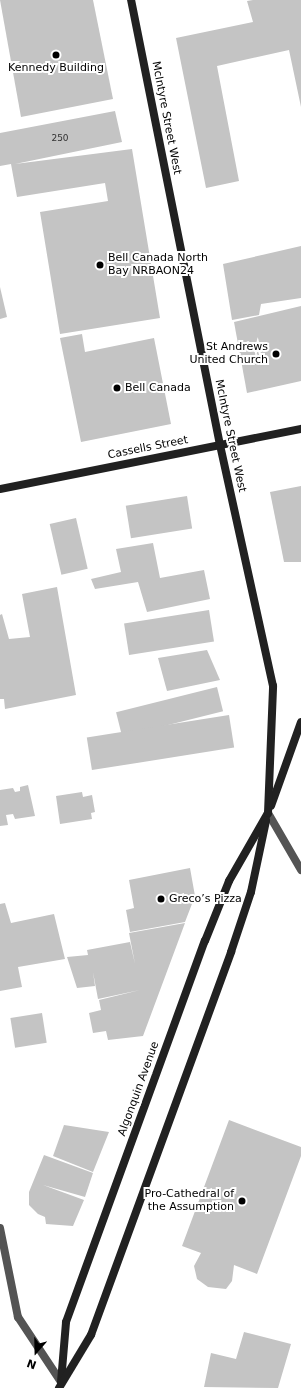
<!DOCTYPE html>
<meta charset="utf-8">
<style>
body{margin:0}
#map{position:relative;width:301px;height:1388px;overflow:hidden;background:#fff;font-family:"DejaVu Sans",sans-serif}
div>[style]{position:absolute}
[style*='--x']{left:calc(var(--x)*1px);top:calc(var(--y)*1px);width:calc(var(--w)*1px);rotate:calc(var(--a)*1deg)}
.building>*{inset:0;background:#c4c4c4;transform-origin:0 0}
.street>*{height:8px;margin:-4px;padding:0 4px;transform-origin:4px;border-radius:4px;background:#545454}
.secondary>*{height:8px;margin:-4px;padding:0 4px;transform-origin:4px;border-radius:4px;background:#212121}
.dots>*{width:11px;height:11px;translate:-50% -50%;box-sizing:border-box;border:2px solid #fff;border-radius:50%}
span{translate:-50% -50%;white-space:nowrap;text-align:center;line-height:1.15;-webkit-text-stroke:4px #fff;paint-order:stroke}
.number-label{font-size:9px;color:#313131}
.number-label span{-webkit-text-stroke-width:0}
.poi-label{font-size:11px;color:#000}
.left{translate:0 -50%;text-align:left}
.right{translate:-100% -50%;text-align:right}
.street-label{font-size:11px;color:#000}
.north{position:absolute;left:16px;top:1332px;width:40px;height:40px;-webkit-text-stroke:3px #fff;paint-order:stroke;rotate:200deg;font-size:11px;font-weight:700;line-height:16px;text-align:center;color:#000}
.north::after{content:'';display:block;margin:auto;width:14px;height:18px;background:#000;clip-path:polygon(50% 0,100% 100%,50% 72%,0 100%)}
</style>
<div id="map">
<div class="building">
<div style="clip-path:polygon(0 0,93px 0,113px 99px,21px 117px)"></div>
<div style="clip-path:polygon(253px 0,301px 0,301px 107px,289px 50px,217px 66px,239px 181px,206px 188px,176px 38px,253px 22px,247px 1px)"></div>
<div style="clip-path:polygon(115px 111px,122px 142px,15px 164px,132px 149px,160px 318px,60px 334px,40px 212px,108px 201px,105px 183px,17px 197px,11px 164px,0 166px,0 133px)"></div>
<div style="clip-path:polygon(301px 246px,301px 298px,261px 304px,259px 315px,232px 320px,223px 264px)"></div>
<div style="clip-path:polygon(0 287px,7px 317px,0 319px)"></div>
<div style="clip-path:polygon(301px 306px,301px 381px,247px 393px,234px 322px)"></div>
<div style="clip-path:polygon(82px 334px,85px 352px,154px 338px,171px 424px,81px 442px,60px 338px)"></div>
<div style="clip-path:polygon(301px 486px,301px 562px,284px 562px,270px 492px)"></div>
<div style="left:187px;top:496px;width:33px;height:62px;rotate:81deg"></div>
<div style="left:76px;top:518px;width:52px;height:27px;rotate:77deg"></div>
<div style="clip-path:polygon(153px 543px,160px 578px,204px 570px,210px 599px,147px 612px,138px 582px,95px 589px,91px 579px,121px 572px,116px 549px)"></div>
<div style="clip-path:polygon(57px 587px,76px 695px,5px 709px,4px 699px,0 699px,0 615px,2px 614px,9px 639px,30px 637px,22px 594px)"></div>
<div style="left:209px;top:610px;width:32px;height:86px;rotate:81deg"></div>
<div style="clip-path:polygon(207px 650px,220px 680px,167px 691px,158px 658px)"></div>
<div style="left:217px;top:687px;width:25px;height:104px;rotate:76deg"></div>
<div style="left:229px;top:715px;width:33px;height:144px;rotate:81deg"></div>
<div style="clip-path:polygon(28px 785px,35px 816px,15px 819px,13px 814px,6px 815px,8px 825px,0 826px,0 790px,13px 788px,15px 792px,20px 791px,20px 787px)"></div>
<div style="clip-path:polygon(82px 792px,83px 797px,92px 795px,95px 812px,91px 813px,92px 819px,60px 824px,56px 796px)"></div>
<div style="clip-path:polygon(190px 868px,195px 896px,185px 922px,130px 932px,126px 910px,134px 908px,129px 880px)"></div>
<div style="clip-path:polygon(5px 903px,11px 923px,54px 914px,65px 959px,18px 967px,22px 987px,0 991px,0 904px)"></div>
<div style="clip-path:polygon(185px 923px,143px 1036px,108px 1040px,106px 1031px,93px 1033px,89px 1013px,101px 1010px,99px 1000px,140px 990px,98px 999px,93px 972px,95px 986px,77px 988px,67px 957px,88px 955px,87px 950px,130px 942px,135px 964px,129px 933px)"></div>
<div style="left:42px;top:1013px;width:30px;height:32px;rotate:81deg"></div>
<div style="clip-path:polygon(229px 1120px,301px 1147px,301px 1156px,257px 1274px,234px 1265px,232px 1281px,226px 1289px,208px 1287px,197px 1279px,194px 1266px,201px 1253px,182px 1246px)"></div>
<div style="clip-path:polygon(64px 1125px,109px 1132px,93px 1172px,53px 1156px)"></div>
<div style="clip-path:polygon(44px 1155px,93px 1173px,85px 1197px,43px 1185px,84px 1200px,73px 1226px,46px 1224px,45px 1217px,38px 1214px,29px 1205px,29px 1192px)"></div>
<div style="clip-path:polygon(244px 1332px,291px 1344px,278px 1388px,204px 1387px,211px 1353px,236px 1359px)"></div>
</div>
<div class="street">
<div style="--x:268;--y:813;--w:66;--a:59.9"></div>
<div style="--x:0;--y:1228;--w:91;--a:78.6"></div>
<div style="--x:18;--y:1317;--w:78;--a:56.5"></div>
</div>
<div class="secondary">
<div style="--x:0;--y:489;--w:307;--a:-11.3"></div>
<div style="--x:271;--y:806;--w:89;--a:-70.3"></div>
<div style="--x:61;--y:1382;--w:60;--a:-85.2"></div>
<div style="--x:66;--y:1322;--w:406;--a:-70"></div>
<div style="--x:205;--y:941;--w:65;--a:-68.2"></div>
<div style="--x:229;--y:881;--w:78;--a:-60.2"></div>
<div style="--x:268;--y:813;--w:127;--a:-87.7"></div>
<div style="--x:273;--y:686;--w:247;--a:-102.4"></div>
<div style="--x:220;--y:445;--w:454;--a:-101.3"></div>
<div style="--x:59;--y:1388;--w:62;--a:-58.9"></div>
<div style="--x:91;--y:1335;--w:408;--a:-69.9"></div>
<div style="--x:231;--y:952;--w:63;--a:-71.6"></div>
<div style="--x:251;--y:892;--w:73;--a:-78.1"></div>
</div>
<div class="dots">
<div style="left:56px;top:55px;background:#000"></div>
<div style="left:100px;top:265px;background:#000"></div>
<div style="left:276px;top:354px;background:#000"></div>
<div style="left:117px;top:388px;background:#000"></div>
<div style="left:161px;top:899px;background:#000"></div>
<div style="left:242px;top:1201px;background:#000"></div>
</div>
<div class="number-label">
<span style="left:60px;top:138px">250</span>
</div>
<div class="poi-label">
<span style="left:56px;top:68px">Kennedy Building</span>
<span class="left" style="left:108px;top:265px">Bell Canada North<br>Bay NRBAON24</span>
<span class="right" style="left:268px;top:354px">St Andrews<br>United Church</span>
<span class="left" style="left:125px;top:388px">Bell Canada</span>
<span class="left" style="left:169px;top:899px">Greco’s Pizza</span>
<span class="right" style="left:234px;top:1201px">Pro-Cathedral of<br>the Assumption</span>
</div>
<div class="street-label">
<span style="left:166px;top:118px;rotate:79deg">McIntyre Street West</span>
<span style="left:230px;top:436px;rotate:78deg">McIntyre Street West</span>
<span style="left:148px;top:448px;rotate:-11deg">Cassells Street</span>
<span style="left:139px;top:1089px;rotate:-70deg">Algonquin Avenue</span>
</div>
<div class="north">N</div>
</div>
